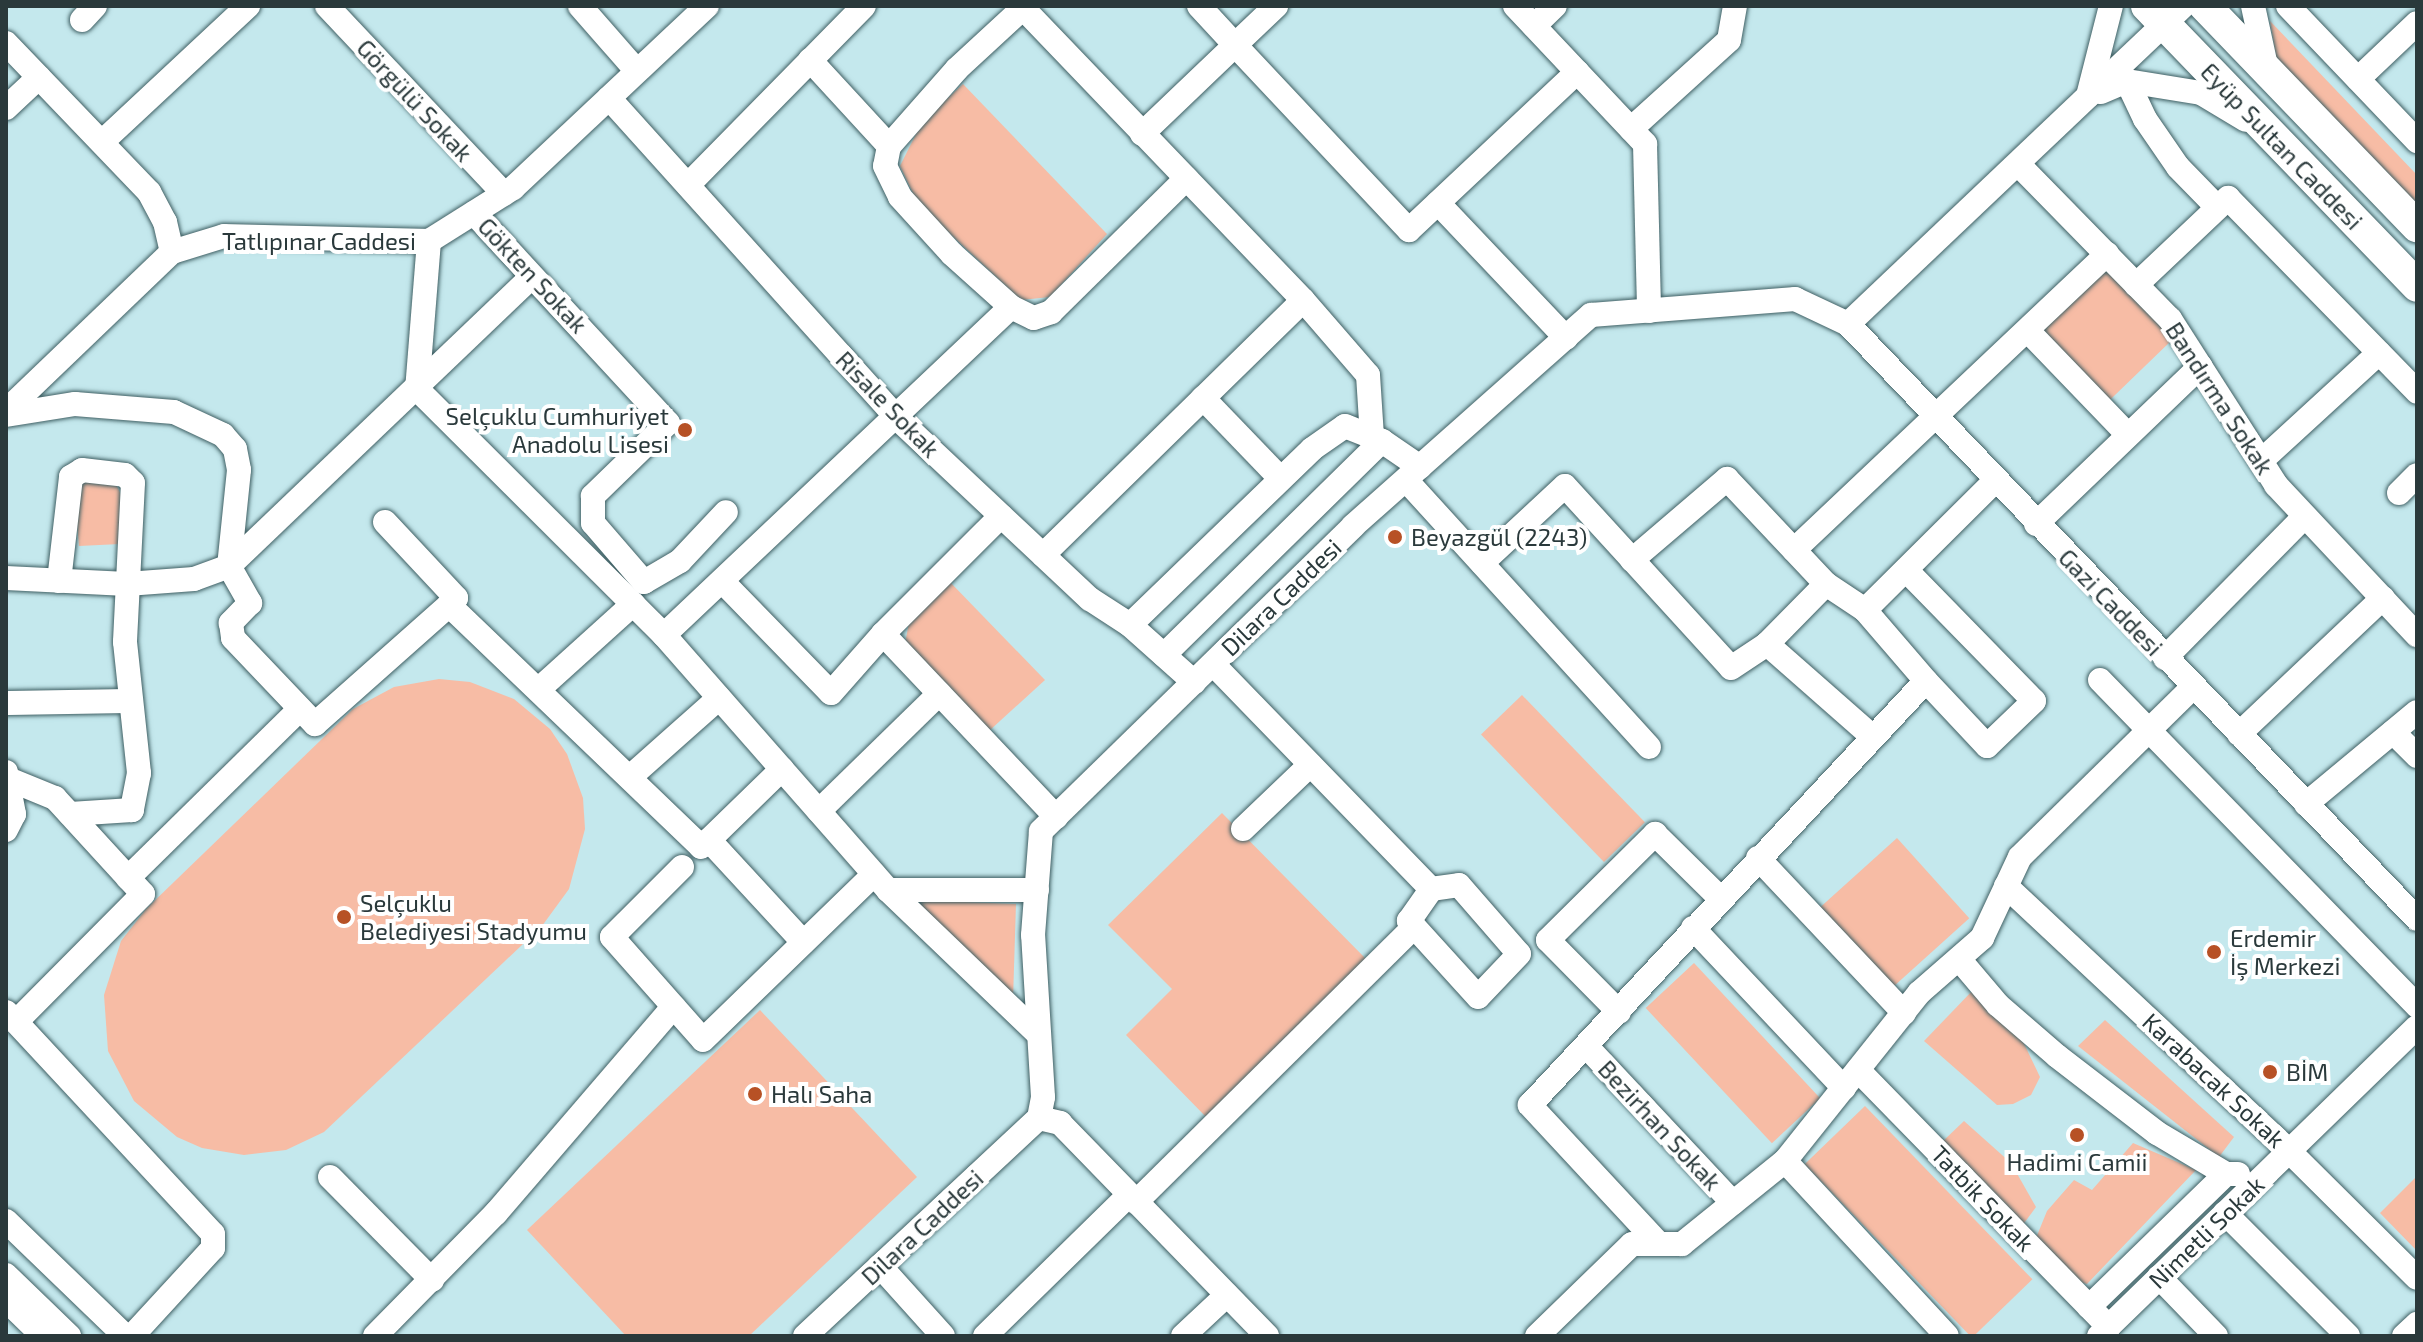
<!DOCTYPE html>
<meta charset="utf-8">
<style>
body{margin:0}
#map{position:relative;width:2423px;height:1342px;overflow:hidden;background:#c4e8ed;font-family:"Exo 2",sans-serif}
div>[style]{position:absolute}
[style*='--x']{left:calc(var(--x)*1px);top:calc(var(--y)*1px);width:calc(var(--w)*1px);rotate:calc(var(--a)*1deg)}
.green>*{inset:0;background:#f7bca5;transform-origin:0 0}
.roads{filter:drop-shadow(0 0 2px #3f5f63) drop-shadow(0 0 2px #3f5f63)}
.minor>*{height:24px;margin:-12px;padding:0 12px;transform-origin:12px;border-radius:12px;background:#fff}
.major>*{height:32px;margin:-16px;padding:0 16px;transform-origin:16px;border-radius:16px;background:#fff}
.dots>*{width:22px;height:22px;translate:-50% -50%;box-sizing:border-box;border:4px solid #fff;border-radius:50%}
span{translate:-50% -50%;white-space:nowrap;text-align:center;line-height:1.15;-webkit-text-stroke:8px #fff;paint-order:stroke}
.street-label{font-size:24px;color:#2a393b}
.poi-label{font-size:24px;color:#2a393b}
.right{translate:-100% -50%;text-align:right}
.left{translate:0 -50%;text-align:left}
.frame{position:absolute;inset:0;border:8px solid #2a393b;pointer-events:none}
</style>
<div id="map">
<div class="green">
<div style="clip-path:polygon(2270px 21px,2417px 175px,2417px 206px,2277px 61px)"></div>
<div style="clip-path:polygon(963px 84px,1107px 234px,1050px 297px,1021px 300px,918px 204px,900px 166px,922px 122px)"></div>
<div style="left:2105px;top:267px;width:99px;height:91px;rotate:46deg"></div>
<div style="clip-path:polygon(114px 480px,123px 499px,120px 544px,79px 546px,74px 492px,82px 482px)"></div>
<div style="clip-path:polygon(950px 582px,1045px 680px,989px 731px,905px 644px,909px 622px)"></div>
<div style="clip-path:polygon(439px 679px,470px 682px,514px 699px,550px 729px,567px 754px,583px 798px,585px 829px,569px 889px,542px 926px,324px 1132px,286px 1150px,244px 1155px,202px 1148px,177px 1137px,134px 1101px,108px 1051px,104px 995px,121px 941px,146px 909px,353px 709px,394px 687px)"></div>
<div style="left:1522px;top:695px;width:177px;height:57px;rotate:46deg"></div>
<div style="clip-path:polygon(1222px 813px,1367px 960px,1207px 1118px,1126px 1035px,1172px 989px,1108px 925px)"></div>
<div style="left:1897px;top:838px;width:108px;height:103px;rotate:48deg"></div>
<div style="clip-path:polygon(913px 900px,1016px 904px,1013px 999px)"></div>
<div style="left:1694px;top:963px;width:185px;height:66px;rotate:47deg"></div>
<div style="clip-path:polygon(1974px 989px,2018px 1031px,2040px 1077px,2031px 1095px,2013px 1104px,1997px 1105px,1924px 1041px)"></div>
<div style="clip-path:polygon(760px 1010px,917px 1177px,749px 1336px,626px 1336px,527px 1230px)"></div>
<div style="clip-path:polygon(2105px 1020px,2234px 1137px,2219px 1157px,2078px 1046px)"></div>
<div style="left:1865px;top:1106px;width:241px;height:84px;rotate:46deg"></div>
<div style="clip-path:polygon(1964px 1121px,2011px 1163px,2036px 1207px,2022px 1226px,1941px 1143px)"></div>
<div style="clip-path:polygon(2133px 1143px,2196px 1170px,2087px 1284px,2076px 1281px,2036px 1238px,2047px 1211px,2074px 1180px,2092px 1190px)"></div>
<div style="clip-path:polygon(2417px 1176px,2417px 1251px,2380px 1213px)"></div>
</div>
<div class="roads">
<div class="minor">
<div style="--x:327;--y:6;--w:258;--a:46.7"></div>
<div style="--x:580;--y:6;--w:86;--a:48.8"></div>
<div style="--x:1021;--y:6;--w:407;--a:46.2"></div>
<div style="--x:1303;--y:300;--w:99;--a:49.1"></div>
<div style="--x:1368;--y:375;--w:62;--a:86.3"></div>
<div style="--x:1199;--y:6;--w:53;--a:47.3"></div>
<div style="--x:1235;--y:45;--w:57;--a:-43.6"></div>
<div style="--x:1515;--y:6;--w:190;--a:46.7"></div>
<div style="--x:1645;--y:144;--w:167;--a:88.6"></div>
<div style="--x:2253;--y:6;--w:61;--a:77.8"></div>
<div style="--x:2288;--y:6;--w:187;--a:46.3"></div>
<div style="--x:1023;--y:8;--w:90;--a:137.3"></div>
<div style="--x:957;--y:69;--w:103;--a:131.4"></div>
<div style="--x:889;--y:146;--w:20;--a:101"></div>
<div style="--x:885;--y:166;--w:34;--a:64"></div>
<div style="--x:900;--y:197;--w:77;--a:47.6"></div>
<div style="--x:952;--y:254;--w:79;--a:41.9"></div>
<div style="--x:1011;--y:307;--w:25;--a:26"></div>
<div style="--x:1034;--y:318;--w:18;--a:-19"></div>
<div style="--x:1051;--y:312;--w:190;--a:-44.6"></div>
<div style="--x:82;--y:20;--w:19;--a:-47"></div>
<div style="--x:1534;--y:26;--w:29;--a:-44"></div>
<div style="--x:6;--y:43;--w:207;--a:46.2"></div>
<div style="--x:149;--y:192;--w:34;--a:62"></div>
<div style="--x:165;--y:222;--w:31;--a:77"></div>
<div style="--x:810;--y:60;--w:117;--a:47.4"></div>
<div style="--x:2358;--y:79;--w:81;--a:-43.5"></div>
<div style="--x:2127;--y:81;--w:42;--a:64.7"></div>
<div style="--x:2145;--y:119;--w:58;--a:55.5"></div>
<div style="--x:2178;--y:167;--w:56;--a:45.7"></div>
<div style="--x:2101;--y:92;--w:28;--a:-23"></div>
<div style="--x:2127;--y:81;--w:75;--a:9.2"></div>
<div style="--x:2201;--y:93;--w:52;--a:31"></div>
<div style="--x:2088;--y:96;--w:93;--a:-75.7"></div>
<div style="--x:609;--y:98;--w:432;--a:48"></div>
<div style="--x:898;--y:419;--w:263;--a:43.2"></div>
<div style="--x:1090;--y:599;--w:48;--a:33"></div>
<div style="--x:1130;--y:625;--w:86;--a:41.7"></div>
<div style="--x:6;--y:108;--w:45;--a:-43.2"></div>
<div style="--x:1631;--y:129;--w:132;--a:-42.2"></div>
<div style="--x:1729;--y:40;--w:35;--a:-80"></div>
<div style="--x:1142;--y:134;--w:129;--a:-43.7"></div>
<div style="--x:1235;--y:45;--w:254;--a:46.8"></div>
<div style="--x:1409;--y:230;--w:231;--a:-43.2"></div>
<div style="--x:102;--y:142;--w:200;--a:-43"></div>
<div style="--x:2019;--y:165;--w:216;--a:45.6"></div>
<div style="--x:2170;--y:319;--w:197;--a:57.4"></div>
<div style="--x:2276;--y:485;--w:206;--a:46.8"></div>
<div style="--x:688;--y:185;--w:251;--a:-45.5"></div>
<div style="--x:1438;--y:203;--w:186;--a:46.5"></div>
<div style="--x:474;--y:213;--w:286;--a:47.3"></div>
<div style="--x:668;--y:423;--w:105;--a:135.8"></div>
<div style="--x:593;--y:496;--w:27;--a:90"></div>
<div style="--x:593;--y:523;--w:78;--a:49.2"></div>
<div style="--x:644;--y:582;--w:42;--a:-30.3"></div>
<div style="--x:680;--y:561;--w:67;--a:-46.8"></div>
<div style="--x:429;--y:241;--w:148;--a:94.6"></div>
<div style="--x:417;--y:389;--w:349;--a:44.9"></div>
<div style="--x:664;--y:635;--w:339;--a:48.7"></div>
<div style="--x:888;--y:890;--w:149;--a:0"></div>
<div style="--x:2136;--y:285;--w:127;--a:-43.4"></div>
<div style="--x:2228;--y:198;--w:271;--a:45.7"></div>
<div style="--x:1848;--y:324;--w:462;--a:-43.5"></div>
<div style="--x:2028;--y:331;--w:144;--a:46.1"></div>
<div style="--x:1203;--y:398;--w:112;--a:46.1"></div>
<div style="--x:6;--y:411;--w:230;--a:-43.8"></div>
<div style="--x:172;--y:252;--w:54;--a:-17.1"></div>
<div style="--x:224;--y:236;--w:205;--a:1.4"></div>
<div style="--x:429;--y:241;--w:99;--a:-32.2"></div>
<div style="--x:513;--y:188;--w:266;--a:-43.2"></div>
<div style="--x:6;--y:415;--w:70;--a:-9.1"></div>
<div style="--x:75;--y:404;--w:99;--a:4.6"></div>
<div style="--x:174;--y:412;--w:54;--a:25.1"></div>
<div style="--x:223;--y:435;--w:18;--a:49"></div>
<div style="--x:235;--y:449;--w:21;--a:79"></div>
<div style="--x:239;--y:470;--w:97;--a:95.9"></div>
<div style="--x:229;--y:566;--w:43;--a:60.4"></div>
<div style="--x:250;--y:603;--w:28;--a:134"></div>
<div style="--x:231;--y:623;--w:15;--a:82"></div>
<div style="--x:233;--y:638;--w:119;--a:46.4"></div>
<div style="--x:315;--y:724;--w:179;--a:-41.6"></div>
<div style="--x:2261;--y:461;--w:160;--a:-42.5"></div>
<div style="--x:1406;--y:480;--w:361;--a:47.7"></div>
<div style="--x:2399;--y:493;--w:25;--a:-45"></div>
<div style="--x:1001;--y:516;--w:167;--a:135"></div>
<div style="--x:883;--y:634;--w:252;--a:46.6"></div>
<div style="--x:385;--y:522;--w:104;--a:46.9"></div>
<div style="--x:456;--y:598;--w:10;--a:135"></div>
<div style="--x:449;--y:605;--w:349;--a:43.8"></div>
<div style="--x:701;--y:847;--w:11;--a:-41"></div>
<div style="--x:2036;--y:524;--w:228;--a:-43.8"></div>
<div style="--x:1794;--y:550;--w:431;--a:-43.4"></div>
<div style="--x:1043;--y:555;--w:364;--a:-44.4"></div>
<div style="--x:1632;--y:560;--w:125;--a:-40.5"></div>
<div style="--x:1727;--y:479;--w:144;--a:46.7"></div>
<div style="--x:1826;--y:584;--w:47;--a:33.7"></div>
<div style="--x:1482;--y:563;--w:113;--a:-42.9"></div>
<div style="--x:1565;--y:486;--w:246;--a:47.6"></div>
<div style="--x:1731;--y:668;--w:43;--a:-33.7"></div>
<div style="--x:1767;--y:644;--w:84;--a:-45.5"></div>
<div style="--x:1906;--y:570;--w:183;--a:45.7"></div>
<div style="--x:2034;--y:701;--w:65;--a:136.2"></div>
<div style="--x:1987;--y:746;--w:89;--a:-133.2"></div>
<div style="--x:6;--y:578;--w:121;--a:2.8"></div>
<div style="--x:127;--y:584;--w:67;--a:-4.3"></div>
<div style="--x:194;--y:579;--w:37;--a:-20"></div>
<div style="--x:229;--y:566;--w:417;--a:-43.7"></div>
<div style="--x:59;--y:581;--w:105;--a:-83.4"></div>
<div style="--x:71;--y:477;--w:13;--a:-32"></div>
<div style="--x:82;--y:470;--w:43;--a:6.6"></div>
<div style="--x:125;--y:475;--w:11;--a:45"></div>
<div style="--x:133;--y:483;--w:159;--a:92.9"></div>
<div style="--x:125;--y:642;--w:132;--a:83.9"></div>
<div style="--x:139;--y:773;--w:38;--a:101"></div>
<div style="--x:132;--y:810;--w:62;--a:176.3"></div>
<div style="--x:722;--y:581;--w:156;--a:45.8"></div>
<div style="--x:831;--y:693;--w:79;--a:-48.6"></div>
<div style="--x:1130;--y:625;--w:253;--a:-44"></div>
<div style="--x:1312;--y:449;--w:40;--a:-34.9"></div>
<div style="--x:1345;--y:426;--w:40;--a:22"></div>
<div style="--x:1382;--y:441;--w:46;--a:34.4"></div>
<div style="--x:664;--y:635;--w:477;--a:-43.4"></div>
<div style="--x:1767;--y:644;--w:141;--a:41.3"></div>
<div style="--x:1164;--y:655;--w:305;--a:-44.5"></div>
<div style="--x:2165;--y:658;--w:199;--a:-45.4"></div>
<div style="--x:1213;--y:664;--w:313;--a:45.9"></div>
<div style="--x:2100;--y:680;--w:455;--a:45.8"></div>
<div style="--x:539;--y:689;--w:127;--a:-42.1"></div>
<div style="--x:6;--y:703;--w:125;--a:-0.9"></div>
<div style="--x:2393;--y:732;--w:34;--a:45"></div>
<div style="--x:2239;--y:734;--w:198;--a:-43.4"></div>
<div style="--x:782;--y:769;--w:102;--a:135.8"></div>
<div style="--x:709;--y:840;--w:139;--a:47.3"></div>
<div style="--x:6;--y:772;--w:43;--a:79.2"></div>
<div style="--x:14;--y:814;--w:18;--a:117"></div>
<div style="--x:630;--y:777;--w:119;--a:-41.6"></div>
<div style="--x:6;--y:778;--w:53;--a:22.2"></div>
<div style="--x:55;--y:798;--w:130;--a:47.5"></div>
<div style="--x:143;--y:894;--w:180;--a:134.8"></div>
<div style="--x:16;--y:1022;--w:14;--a:-135"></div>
<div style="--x:2306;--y:804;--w:144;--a:-39.7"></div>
<div style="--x:819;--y:811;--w:168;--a:-44.3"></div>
<div style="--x:1243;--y:829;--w:93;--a:-43.7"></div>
<div style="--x:1758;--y:858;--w:213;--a:46.7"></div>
<div style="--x:682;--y:867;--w:99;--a:135"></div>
<div style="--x:612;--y:937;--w:137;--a:48.5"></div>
<div style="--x:703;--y:1040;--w:238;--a:-44.1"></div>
<div style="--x:128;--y:878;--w:241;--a:-44.5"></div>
<div style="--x:1459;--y:885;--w:91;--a:49"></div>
<div style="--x:1519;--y:954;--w:59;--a:133.6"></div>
<div style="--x:1478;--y:997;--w:103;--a:-132.2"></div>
<div style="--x:1409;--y:921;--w:39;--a:-55"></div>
<div style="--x:1431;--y:889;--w:28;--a:-8"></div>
<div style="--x:2006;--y:886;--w:388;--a:43.1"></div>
<div style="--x:2289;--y:1151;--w:180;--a:44.8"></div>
<div style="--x:888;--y:890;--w:209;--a:43.8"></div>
<div style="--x:1693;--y:928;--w:220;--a:46.7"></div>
<div style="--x:1959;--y:959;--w:60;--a:49.7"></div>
<div style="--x:1998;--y:1005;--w:78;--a:40.8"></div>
<div style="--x:2057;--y:1056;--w:126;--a:37.6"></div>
<div style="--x:2157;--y:1133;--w:80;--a:30.7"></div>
<div style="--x:1619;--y:1012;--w:101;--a:-134.6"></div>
<div style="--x:1548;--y:940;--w:151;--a:-44.7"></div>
<div style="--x:1655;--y:834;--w:91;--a:44.6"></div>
<div style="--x:16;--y:1022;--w:289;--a:47.1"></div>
<div style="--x:213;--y:1234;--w:14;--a:90"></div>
<div style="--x:213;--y:1248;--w:120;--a:132.6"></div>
<div style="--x:1588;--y:1048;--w:212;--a:46.9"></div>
<div style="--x:1858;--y:1070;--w:359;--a:45.7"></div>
<div style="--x:1039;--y:1118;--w:22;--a:13"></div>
<div style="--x:1060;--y:1123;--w:297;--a:45.8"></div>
<div style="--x:1785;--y:1161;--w:238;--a:47.2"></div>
<div style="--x:330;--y:1177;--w:145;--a:45.3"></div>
<div style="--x:1136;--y:1202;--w:391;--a:-44.7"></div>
<div style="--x:2225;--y:1213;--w:174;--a:45"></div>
<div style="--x:6;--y:1221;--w:165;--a:44"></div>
<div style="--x:1659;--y:1244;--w:190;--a:-132.9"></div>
<div style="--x:1530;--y:1105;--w:580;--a:-46.96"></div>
<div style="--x:1926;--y:681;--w:94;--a:-130.7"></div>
<div style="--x:1865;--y:610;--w:183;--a:-44.8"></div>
<div style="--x:880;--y:1266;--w:94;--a:48"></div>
<div style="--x:6;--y:1275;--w:88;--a:44.1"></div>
<div style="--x:2159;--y:1277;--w:82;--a:46"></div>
<div style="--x:6;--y:1300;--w:52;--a:44.2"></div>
<div style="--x:2089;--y:1307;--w:191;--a:-44.2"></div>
<div style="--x:2226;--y:1174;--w:12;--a:0"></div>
<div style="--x:375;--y:1336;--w:173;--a:-45.5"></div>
<div style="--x:496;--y:1213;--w:272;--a:-49.3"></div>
<div style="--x:805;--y:1336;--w:320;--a:-43"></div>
<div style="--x:1039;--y:1118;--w:21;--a:-79"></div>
<div style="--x:1043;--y:1097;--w:162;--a:-93.5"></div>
<div style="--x:1033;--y:935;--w:104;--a:-85.6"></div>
<div style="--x:1041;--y:831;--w:436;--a:-44.3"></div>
<div style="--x:1353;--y:526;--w:318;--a:-41.6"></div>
<div style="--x:1591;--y:315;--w:205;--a:-4.5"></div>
<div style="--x:1795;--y:299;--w:59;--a:25.3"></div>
<div style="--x:1848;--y:324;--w:823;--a:46.28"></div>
<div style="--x:985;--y:1336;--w:202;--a:-44.4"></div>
<div style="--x:1183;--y:1336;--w:60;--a:-43"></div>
<div style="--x:1537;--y:1336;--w:132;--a:-44.1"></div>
<div style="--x:1632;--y:1244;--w:50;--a:0"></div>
<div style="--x:1682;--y:1244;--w:132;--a:-38.9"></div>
<div style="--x:1785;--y:1161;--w:215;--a:-51.4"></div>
<div style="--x:1919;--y:993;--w:84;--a:-41.1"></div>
<div style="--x:1982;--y:938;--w:89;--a:-64.9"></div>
<div style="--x:2020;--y:857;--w:243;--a:-44.5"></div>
<div style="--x:2099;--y:1336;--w:443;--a:-44.2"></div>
<div style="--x:2404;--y:1336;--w:18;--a:-43"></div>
</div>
<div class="major">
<div style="--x:2147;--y:6;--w:389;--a:46"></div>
<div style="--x:2205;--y:6;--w:306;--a:46.1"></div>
</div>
</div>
<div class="dots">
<div style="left:685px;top:430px;background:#b75125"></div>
<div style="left:1395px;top:537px;background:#b75125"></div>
<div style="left:344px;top:917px;background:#b75125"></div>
<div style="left:2214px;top:952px;background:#b75125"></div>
<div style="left:2270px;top:1072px;background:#b75125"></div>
<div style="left:755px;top:1094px;background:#b75125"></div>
<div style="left:2077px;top:1135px;background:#b75125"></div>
</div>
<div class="street-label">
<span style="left:415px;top:100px;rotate:47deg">Görgülü Sokak</span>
<span style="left:2282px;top:146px;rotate:46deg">Eyüp Sultan Caddesi</span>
<span style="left:319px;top:241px">Tatlıpınar Caddesi</span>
<span style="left:533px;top:275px;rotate:47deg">Gökten Sokak</span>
<span style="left:2220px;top:398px;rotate:57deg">Bandırma Sokak</span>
<span style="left:888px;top:404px;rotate:46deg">Risale Sokak</span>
<span style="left:1281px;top:597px;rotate:-44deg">Dilara Caddesi</span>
<span style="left:2111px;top:602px;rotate:46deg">Gazi Caddesi</span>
<span style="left:2214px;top:1080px;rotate:43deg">Karabacak Sokak</span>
<span style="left:1660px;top:1125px;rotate:47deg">Bezirhan Sokak</span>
<span style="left:1983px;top:1198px;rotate:46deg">Tatbik Sokak</span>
<span style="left:922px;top:1227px;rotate:-43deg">Dilara Caddesi</span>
<span style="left:2206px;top:1232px;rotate:-44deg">Nimetli Sokak</span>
</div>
<div class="poi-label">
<span class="right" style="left:669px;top:430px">Selçuklu Cumhuriyet<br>Anadolu Lisesi</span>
<span class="left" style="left:1411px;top:537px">Beyazgül (2243)</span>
<span class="left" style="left:360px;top:917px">Selçuklu<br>Belediyesi Stadyumu</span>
<span class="left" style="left:2230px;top:952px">Erdemir<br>İş Merkezi</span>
<span class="left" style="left:2286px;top:1072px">BİM</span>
<span class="left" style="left:771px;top:1094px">Halı Saha</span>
<span style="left:2077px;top:1162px">Hadimi Camii</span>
</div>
<div class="frame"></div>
</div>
